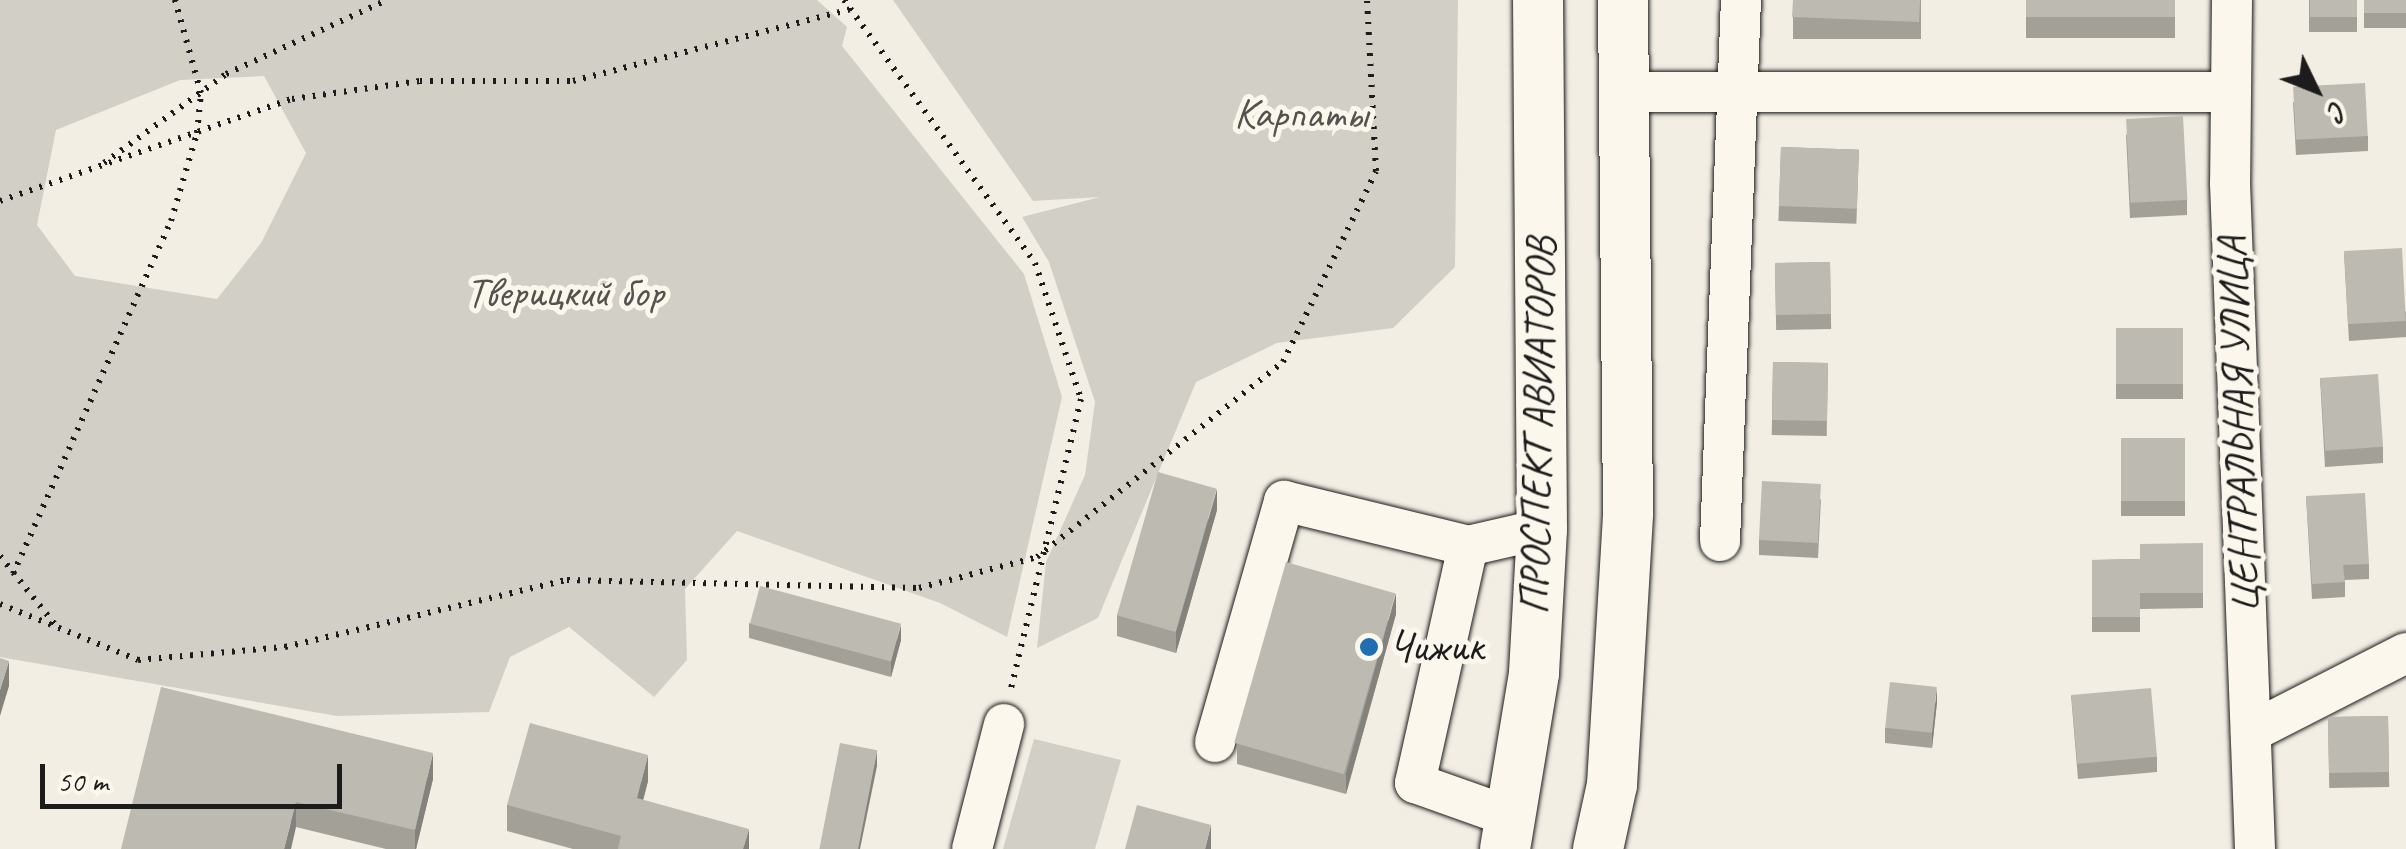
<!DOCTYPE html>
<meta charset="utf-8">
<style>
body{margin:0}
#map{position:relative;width:2406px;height:849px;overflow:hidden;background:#f2eee4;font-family:Caveat,sans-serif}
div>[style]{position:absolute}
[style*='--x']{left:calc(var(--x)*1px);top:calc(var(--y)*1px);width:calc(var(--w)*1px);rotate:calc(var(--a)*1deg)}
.green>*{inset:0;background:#d2cfc6}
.path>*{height:6px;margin-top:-3px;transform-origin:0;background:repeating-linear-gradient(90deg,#1c1c1c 0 2.5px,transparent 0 10.5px)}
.roads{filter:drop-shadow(0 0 2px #1c1c1c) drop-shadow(0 0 2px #1c1c1c)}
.minor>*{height:40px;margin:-20px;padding:0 20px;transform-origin:20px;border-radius:20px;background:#fbf7ec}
.major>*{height:50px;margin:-25px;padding:0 25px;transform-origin:25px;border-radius:25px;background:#fbf7ec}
.wall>*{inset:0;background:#a3a098;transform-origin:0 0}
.shaded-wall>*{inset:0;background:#84827c}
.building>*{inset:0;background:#bdbab1;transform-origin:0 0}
.dots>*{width:28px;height:28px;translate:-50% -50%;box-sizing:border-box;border:5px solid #fbf7ec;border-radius:50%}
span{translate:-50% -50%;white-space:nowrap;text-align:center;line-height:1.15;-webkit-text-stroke:10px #fbf7ec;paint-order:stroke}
.park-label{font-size:42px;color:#53524f}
.street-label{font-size:42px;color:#1c1c1c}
.poi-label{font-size:42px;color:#1c1c1c}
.left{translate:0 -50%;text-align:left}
.north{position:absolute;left:2266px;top:40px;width:100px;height:100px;-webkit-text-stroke:8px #fbf7ec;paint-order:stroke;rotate:133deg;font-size:28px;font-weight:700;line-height:40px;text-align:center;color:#1c1c1c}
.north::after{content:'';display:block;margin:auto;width:35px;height:45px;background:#1c1c1c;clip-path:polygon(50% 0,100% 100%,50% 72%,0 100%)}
.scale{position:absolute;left:40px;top:764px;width:302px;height:45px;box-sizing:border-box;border:5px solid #1c1c1c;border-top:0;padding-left:12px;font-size:30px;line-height:35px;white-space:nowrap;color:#1c1c1c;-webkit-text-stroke:8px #fbf7ec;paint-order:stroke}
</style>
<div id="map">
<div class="green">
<div style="clip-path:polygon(evenodd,0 0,817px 0,847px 27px,842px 46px,1024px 274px,1062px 397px,1007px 637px,940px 603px,737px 531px,685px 589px,687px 660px,654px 697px,569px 627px,510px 657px,489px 712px,337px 716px,0 657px,0 0,264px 76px,306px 153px,261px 243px,217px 299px,75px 276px,37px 225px,56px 130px,180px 80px,264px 76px)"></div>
<div style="clip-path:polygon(893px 0,1458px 0,1455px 267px,1393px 328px,1277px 343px,1196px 382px,1098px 618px,1037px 648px,1046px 562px,1085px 475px,1095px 402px,1049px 262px,1022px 217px,1100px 197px,1033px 201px)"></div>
<div style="clip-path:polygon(1034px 739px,1121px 760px,1095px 849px,1003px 849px)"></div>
</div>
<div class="path">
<div style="--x:844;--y:0;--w:325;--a:54"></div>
<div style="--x:1035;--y:263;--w:144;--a:71.3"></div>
<div style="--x:1081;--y:399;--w:298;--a:103.6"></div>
<div style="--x:104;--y:163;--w:151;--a:-36.1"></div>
<div style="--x:226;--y:74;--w:177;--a:-24.7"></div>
<div style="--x:0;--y:201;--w:309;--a:-19.3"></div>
<div style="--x:292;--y:99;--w:129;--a:-8"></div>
<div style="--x:420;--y:81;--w:153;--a:0"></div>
<div style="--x:573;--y:81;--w:288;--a:-14.5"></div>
<div style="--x:0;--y:556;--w:90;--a:51.3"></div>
<div style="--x:13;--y:574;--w:387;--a:-65.9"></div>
<div style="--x:171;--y:221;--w:92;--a:-73.5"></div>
<div style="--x:197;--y:133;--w:40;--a:-84.3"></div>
<div style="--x:201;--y:93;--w:97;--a:-105.6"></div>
<div style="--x:0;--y:604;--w:149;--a:22.1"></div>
<div style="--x:138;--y:660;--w:148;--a:-5.1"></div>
<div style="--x:285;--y:647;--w:290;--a:-13.4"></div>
<div style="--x:567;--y:580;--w:352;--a:1.3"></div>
<div style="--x:919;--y:588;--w:122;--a:-14.7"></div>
<div style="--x:1037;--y:557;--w:314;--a:-38.4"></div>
<div style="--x:1283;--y:362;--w:212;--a:-64"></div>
<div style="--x:1376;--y:171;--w:171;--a:-93"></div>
</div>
<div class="roads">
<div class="minor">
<div style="--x:2232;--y:0;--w:183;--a:90.6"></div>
<div style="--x:2230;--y:183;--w:666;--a:87.85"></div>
<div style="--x:1624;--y:92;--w:607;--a:0"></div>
<div style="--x:1720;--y:541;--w:541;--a:-87.78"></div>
<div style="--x:1468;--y:546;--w:243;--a:102.6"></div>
<div style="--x:1415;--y:783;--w:102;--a:19.5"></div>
<div style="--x:2251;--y:732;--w:174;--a:-27"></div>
<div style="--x:1215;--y:742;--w:251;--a:-74"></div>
<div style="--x:1284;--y:501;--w:189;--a:13.7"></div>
<div style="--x:1468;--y:546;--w:76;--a:-12.9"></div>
<div style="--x:972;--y:849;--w:129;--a:-75.6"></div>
</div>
<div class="major">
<div style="--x:1505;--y:849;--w:178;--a:-80.6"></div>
<div style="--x:1534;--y:673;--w:144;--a:-86.8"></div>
<div style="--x:1542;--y:529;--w:529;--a:-90.43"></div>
<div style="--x:1598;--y:849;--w:66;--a:-77.7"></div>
<div style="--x:1612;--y:785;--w:272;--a:-86.6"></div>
<div style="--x:1628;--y:513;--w:513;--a:-90.56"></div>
</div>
</div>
<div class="wall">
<div style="left:1793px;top:0;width:128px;height:39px"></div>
<div style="left:2026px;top:0;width:149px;height:38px"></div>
<div style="left:2309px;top:0;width:48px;height:32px"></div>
<div style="left:2364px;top:0;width:42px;height:28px"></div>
<div style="clip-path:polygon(2293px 102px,2368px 136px,2368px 151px,2296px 155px)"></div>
<div style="clip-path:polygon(2126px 134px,2187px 200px,2187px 215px,2130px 218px)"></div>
<div style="left:1781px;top:147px;width:78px;height:74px;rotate:2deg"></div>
<div style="clip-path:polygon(2344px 253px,2406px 312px,2406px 337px,2349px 341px)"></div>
<div style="left:1830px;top:262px;width:67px;height:55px;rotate:89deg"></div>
<div style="left:2116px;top:328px;width:67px;height:71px"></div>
<div style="left:1773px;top:362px;width:55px;height:73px;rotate:1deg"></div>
<div style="clip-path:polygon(2320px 378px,2383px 447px,2383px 463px,2325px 467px)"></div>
<div style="left:2121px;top:438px;width:64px;height:78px"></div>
<div style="clip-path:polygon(2306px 496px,2369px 564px,2369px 579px,2345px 580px,2345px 597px,2312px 599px)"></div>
<div style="clip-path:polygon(1821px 499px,1818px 558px,1759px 555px,1759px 540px)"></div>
<div style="clip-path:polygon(1217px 510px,1176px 653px,1117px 636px,1117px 615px)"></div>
<div style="clip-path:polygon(2203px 543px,2203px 608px,2140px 609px,2140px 632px,2092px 632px,2092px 560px,2140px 559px)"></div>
<div style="clip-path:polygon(1396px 614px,1346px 794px,1237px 764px,1237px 743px)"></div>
<div style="clip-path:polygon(749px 623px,901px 640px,891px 677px,749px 638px)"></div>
<div style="clip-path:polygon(161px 687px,433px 779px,416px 849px,386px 849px,296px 827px)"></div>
<div style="clip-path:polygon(2071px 695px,2157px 757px,2157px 772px,2078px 779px)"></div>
<div style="clip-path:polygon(1937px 702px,1932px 748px,1885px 743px,1885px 728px)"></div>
<div style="left:2388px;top:716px;width:71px;height:60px;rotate:89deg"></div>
<div style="clip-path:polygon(648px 781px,643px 800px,749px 849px,573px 849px,507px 831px,507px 805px)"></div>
</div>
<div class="shaded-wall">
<div style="clip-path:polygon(1217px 489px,1217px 510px,1176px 653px,1176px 632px)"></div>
<div style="clip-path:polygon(1396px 593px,1396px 614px,1346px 794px,1346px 773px)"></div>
<div style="clip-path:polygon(901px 625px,901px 640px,891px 677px,891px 661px)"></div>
<div style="clip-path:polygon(9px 661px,9px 686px,0 716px,0 690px)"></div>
<div style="clip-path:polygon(1937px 687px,1937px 702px,1932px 748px,1932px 733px)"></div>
<div style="clip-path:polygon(877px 750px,877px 766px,860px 849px,857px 849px)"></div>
<div style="clip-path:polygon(433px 753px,433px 779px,416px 849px,415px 849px,415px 830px)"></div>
<div style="clip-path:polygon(648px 755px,648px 781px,637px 824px,637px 798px)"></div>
<div style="clip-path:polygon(296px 802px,296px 827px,291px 849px,284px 849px)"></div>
<div style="clip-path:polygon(1211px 825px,1211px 849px,1205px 849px)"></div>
<div style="clip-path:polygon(749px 829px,749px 849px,743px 849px)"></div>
</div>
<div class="building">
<div style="clip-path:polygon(1793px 0,1920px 0,1919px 22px,1792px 17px)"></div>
<div style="left:2026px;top:0;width:149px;height:17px"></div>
<div style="left:2310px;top:0;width:47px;height:17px"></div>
<div style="left:2364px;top:0;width:42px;height:13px"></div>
<div style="left:2365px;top:83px;width:53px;height:72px;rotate:87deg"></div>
<div style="left:2183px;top:116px;width:84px;height:57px;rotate:87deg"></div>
<div style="left:1781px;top:147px;width:78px;height:59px;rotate:2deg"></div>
<div style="left:2402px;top:248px;width:73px;height:58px;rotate:87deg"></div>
<div style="left:1830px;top:262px;width:52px;height:55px;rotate:89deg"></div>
<div style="left:2116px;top:328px;width:67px;height:56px"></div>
<div style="left:1773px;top:362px;width:55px;height:58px;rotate:1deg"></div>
<div style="left:2378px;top:374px;width:73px;height:58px;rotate:86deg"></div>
<div style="left:2121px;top:438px;width:64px;height:63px"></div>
<div style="left:1158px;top:472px;width:61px;height:149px;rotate:16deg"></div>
<div style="left:1762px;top:481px;width:59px;height:59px;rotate:3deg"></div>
<div style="clip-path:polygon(2365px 493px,2369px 564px,2343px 565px,2345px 582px,2312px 584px,2306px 496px)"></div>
<div style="clip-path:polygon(2203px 543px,2203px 593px,2140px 593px,2140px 617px,2092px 617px,2092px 560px,2140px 559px,2140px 544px)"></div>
<div style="left:1286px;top:562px;width:114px;height:188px;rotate:16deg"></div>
<div style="left:760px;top:586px;width:146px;height:39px;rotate:15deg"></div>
<div style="clip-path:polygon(0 658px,9px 661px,0 690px)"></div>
<div style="left:1890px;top:682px;width:47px;height:46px;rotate:6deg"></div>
<div style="clip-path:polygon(161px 687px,433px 753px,415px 830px,296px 802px,284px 849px,121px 849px)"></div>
<div style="left:2151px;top:688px;width:69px;height:80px;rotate:85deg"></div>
<div style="left:2388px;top:716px;width:56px;height:60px;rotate:89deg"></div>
<div style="clip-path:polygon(530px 723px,648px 755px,637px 798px,749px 829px,743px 849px,618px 849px,621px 836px,507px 805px)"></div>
<div style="left:840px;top:743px;width:38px;height:108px;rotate:11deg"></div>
<div style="clip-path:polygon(1137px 805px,1211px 825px,1205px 849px,1125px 849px)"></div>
</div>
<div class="dots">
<div style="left:1369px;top:647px;background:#1f6fb2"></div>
</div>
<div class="park-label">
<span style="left:1301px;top:114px">Карпаты</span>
<span style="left:565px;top:293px">Тверицкий бор</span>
</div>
<div class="street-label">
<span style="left:2239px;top:425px;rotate:-92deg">ЦЕНТРАЛЬНАЯ УЛИЦА</span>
<span style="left:1538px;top:426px;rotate:-89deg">ПРОСПЕКТ АВИАТОРОВ</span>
</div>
<div class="poi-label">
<span class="left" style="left:1389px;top:647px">Чижик</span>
</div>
<div class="north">С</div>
<div class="scale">50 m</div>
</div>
